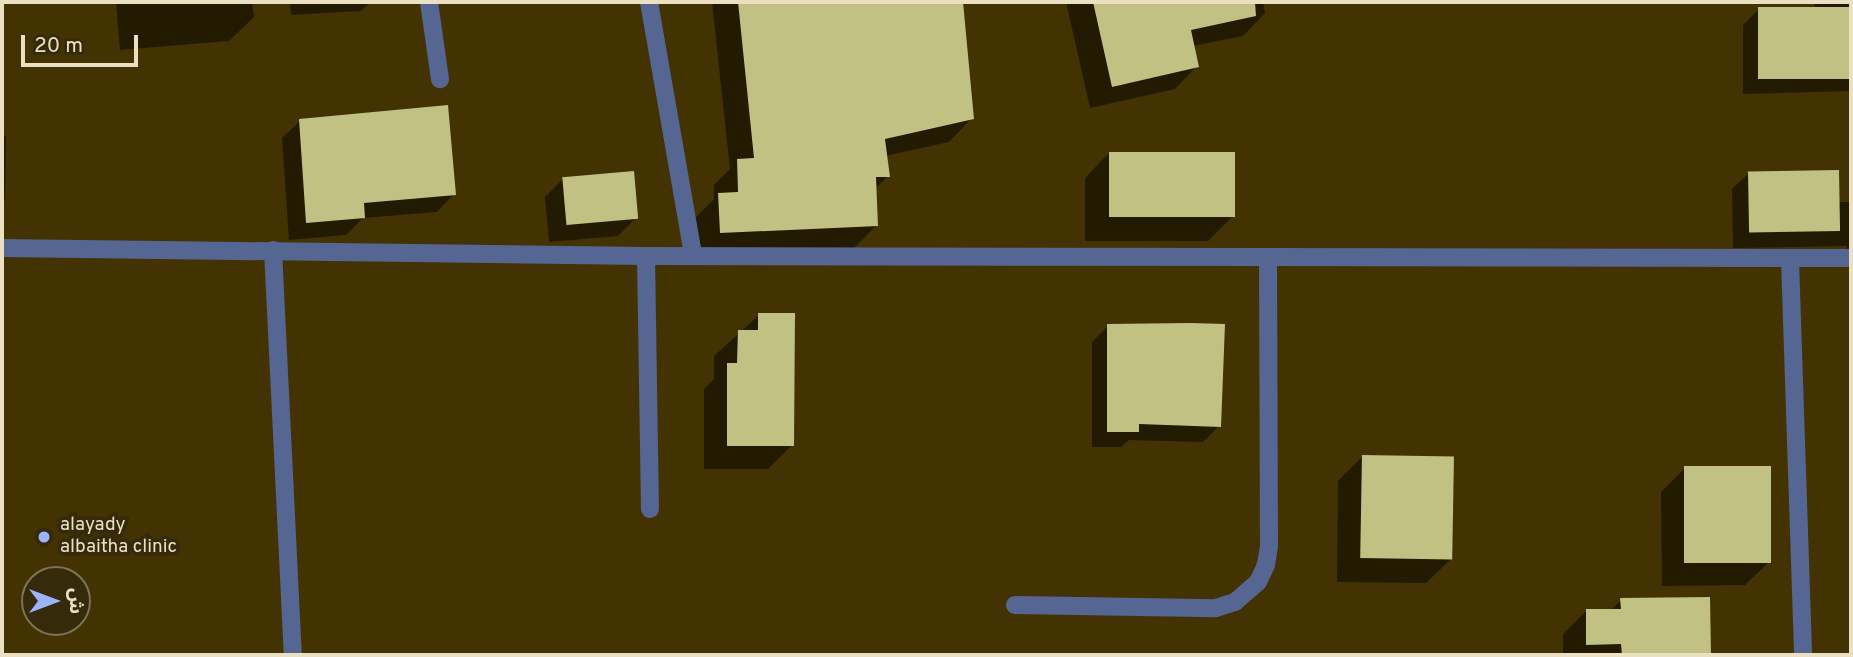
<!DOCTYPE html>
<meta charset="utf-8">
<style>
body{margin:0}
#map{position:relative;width:1853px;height:657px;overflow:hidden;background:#433303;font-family:Overpass,"Noto Sans Arabic",sans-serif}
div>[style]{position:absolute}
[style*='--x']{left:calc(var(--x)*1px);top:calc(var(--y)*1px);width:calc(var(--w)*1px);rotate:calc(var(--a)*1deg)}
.shadow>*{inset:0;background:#0007}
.building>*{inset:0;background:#c0c183;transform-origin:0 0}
.street>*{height:18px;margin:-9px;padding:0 9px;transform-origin:9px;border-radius:9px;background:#566693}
.dots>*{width:19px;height:19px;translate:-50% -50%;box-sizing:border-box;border:4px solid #352a0a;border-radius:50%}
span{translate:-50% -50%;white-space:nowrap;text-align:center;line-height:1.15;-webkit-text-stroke:7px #352a0a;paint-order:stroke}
.poi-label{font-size:19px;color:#ebe0c2}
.left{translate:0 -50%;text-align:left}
.frame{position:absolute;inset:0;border:4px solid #ebe0c2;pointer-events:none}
.north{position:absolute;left:21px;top:566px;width:70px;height:70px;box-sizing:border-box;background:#352a0a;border:2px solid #7e7354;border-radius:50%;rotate:90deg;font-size:19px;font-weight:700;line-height:28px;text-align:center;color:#ebe0c2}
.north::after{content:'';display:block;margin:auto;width:24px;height:32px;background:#9cb4fd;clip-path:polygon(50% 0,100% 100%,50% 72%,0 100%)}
.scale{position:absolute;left:21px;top:35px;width:117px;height:32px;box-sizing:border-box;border:4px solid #ebe0c2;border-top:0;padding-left:9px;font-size:21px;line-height:24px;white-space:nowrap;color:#ebe0c2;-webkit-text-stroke:5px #352a0a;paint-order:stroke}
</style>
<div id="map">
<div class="shadow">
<div style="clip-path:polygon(116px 2px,252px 2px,254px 17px,229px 41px,120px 50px)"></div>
<div style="clip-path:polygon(290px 2px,370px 2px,361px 11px,291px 15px)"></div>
<div style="clip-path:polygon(712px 2px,962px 2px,972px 118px,949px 142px,885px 156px,888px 176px,875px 189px,877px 225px,853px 249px,697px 256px,695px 218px,714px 199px,714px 185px,730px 169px)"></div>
<div style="clip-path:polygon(1066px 2px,1263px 2px,1265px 13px,1243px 36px,1193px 46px,1197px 66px,1175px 89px,1090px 108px)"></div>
<div style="clip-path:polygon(1814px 2px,1851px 2px,1851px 91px,1743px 94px,1743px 25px,1759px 9px,1815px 9px)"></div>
<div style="clip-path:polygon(300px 121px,454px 194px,437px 212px,363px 218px,346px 235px,289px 240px,282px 138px)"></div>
<div style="clip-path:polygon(2px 135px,6px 136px,5px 200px,2px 203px)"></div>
<div style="clip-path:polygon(1109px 153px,1232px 217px,1208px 241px,1085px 241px,1085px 178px)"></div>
<div style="clip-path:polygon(1749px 173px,1838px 202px,1851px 202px,1851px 253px,1847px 253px,1847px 246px,1733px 248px,1732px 189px)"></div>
<div style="clip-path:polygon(563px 179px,636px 218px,618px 236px,549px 242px,545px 197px)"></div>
<div style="clip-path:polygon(759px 315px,792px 445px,768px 469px,704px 469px,704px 389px,714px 379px,714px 356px)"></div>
<div style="clip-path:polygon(1108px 326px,1219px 426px,1203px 442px,1129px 440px,1121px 447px,1092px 447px,1092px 342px)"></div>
<div style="clip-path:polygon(1362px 457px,1451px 559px,1426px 583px,1337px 582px,1338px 481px)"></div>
<div style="clip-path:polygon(1685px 468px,1770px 561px,1745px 585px,1662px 586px,1661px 492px)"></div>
<div style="clip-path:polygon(1708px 598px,1709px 655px,1563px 655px,1563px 634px,1586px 611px,1610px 611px,1621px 600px)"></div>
</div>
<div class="building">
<div style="clip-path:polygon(738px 2px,963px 2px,974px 119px,885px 139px,890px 177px,876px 177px,878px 226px,720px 233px,718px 193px,738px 192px,737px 159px,754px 158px)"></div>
<div style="clip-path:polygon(1093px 2px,1255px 2px,1256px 16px,1191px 30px,1199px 67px,1112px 87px)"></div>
<div style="left:1758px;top:7px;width:93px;height:72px"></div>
<div style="clip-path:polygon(448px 105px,456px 195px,364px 203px,365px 218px,306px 223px,299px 119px)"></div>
<div style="left:1109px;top:152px;width:126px;height:65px"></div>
<div style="left:1839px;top:170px;width:61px;height:91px;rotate:89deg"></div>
<div style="left:634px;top:171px;width:48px;height:72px;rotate:85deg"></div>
<div style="clip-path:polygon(758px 313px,795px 313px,794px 446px,727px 446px,727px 363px,737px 363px,738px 330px,758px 330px)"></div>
<div style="clip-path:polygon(1190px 323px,1225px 324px,1221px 427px,1139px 424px,1139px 432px,1107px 432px,1107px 324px)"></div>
<div style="left:1362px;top:455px;width:92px;height:103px;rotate:1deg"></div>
<div style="left:1684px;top:466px;width:87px;height:97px"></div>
<div style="clip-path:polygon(1710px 597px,1711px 655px,1622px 655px,1621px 644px,1586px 645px,1586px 609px,1621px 609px,1620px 598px)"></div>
</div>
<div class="street">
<div style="--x:429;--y:2;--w:78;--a:81.9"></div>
<div style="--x:649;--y:2;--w:257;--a:80.1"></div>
<div style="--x:2;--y:248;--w:644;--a:0.71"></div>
<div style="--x:646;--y:256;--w:1205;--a:0.1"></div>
<div style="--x:273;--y:250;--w:405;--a:87.2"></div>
<div style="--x:646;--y:256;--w:253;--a:89.1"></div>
<div style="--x:1790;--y:260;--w:395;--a:88.1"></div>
<div style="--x:1015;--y:605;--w:201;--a:0.9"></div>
<div style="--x:1216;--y:608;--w:20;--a:-18"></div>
<div style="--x:1235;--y:602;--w:30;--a:-41"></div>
<div style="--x:1258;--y:582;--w:19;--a:-65"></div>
<div style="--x:1266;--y:565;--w:19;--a:-81"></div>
<div style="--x:1269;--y:546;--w:288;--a:-90.2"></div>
</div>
<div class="dots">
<div style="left:44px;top:537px;background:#9cb4fd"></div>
</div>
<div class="poi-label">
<span class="left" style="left:60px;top:537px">alayady<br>albaitha clinic</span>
</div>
<div class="frame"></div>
<div class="north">ش</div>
<div class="scale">20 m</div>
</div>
